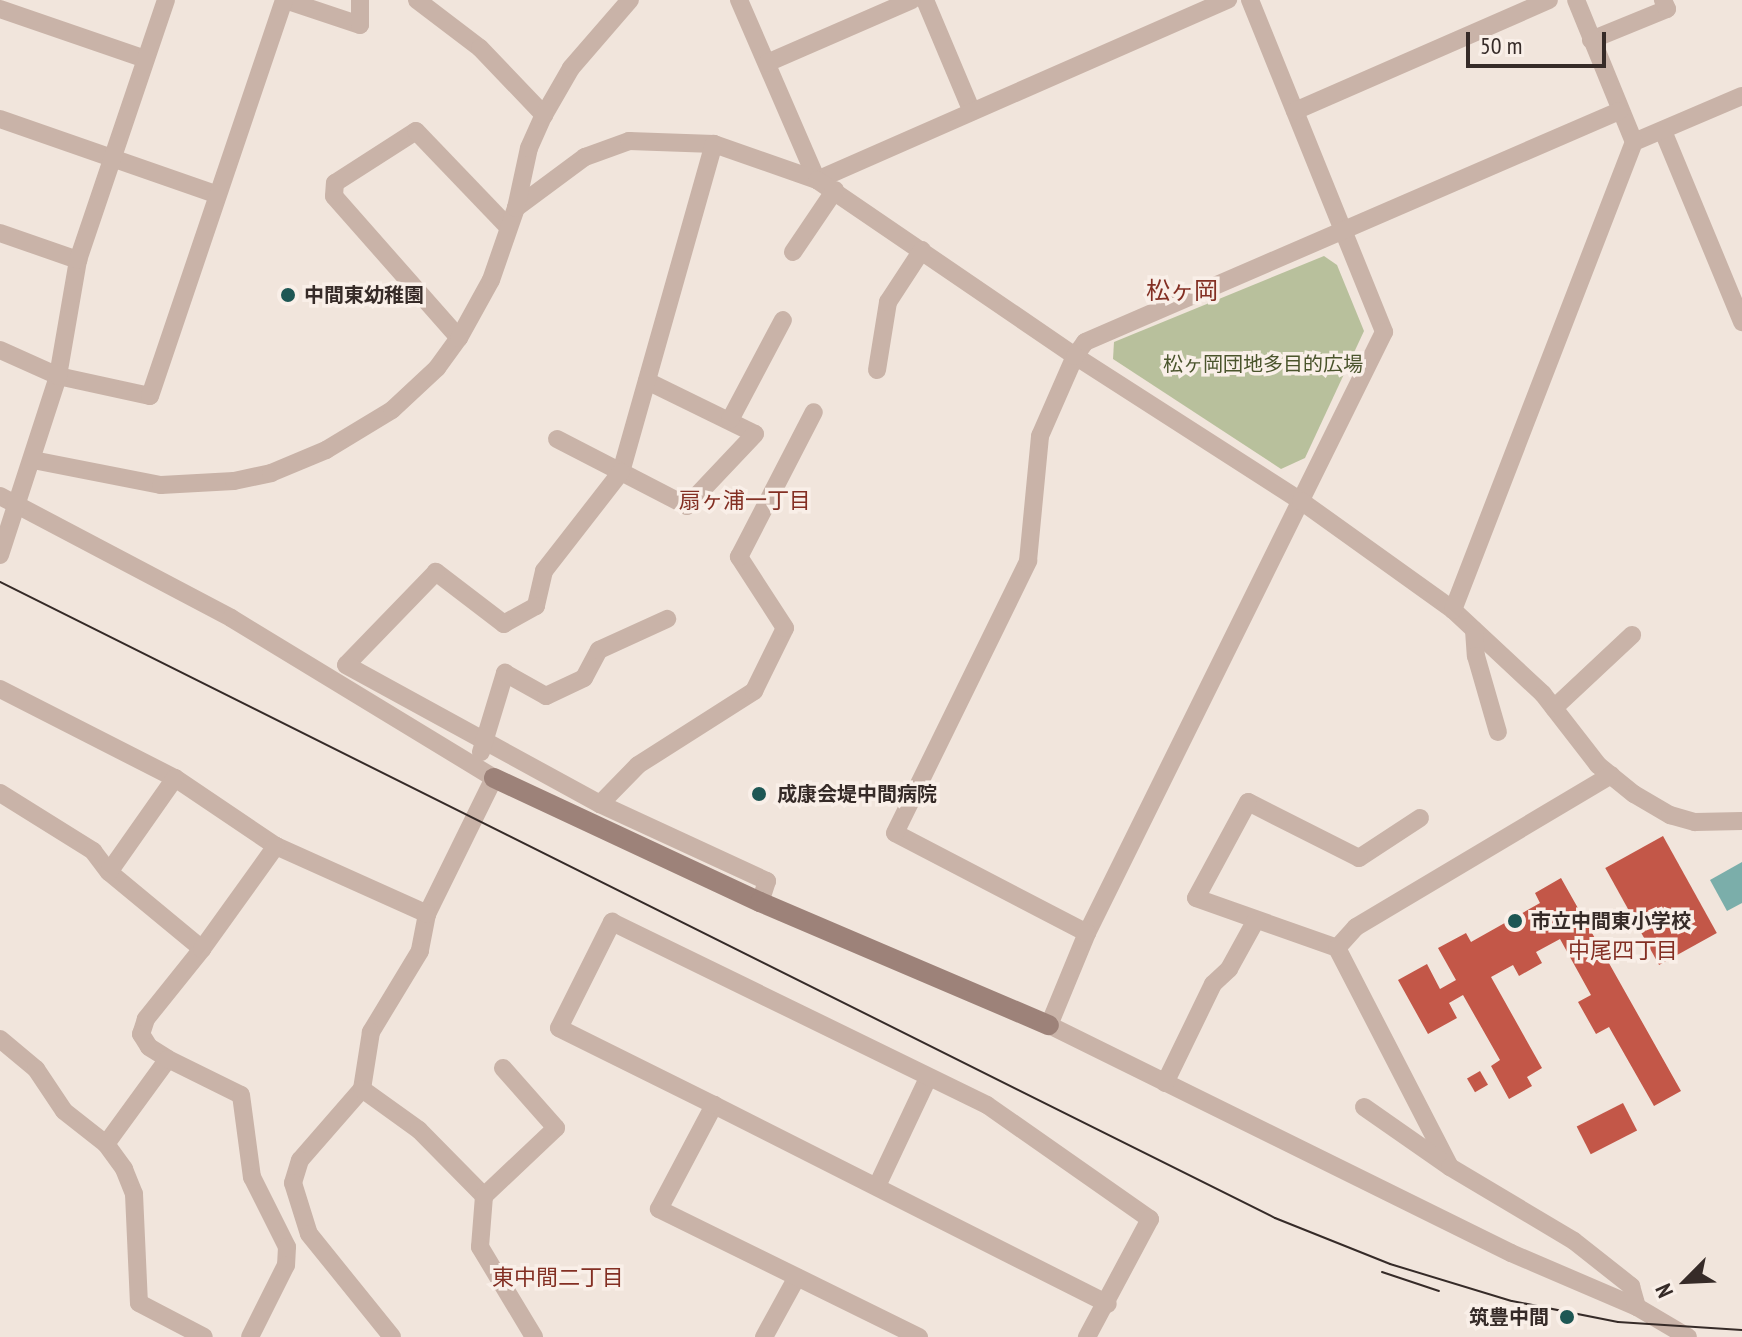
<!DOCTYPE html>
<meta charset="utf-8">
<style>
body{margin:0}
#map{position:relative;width:1742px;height:1337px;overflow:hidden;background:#f1e5dc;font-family:"PT Sans Narrow","Noto Sans JP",sans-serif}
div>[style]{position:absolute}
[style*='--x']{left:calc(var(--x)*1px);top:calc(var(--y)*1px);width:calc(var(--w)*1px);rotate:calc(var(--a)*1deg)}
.green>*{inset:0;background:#b8c09c}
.water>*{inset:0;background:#7baeaa}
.building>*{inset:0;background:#c35748;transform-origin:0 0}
.street>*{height:18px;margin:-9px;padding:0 9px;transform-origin:9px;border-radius:9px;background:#c9b3a8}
.secondary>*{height:20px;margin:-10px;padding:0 10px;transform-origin:10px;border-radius:10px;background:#9d8279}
.tram>*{height:2px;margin:-1px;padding:0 1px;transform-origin:1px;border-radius:1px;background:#362b28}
.dots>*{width:22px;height:22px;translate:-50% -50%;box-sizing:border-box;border:4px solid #f9efe8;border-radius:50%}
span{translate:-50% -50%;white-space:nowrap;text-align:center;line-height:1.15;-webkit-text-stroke:7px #f9efe8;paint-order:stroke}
.poi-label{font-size:20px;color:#362b28;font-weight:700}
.left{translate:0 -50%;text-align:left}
.right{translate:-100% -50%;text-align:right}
.park-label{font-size:20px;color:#4a542c}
.neighbourhood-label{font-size:22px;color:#832f23}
.quarter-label{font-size:24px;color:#832f23}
.north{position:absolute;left:1646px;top:1241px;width:80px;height:80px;-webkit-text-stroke:6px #f9efe8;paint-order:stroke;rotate:246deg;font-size:22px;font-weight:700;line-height:32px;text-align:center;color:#362b28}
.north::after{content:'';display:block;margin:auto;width:28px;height:36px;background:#362b28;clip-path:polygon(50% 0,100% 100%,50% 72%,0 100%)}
.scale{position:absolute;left:1466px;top:32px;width:140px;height:36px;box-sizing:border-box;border:4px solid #362b28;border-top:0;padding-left:10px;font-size:24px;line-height:28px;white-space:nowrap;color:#362b28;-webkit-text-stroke:6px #f9efe8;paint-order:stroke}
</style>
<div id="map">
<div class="green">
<div style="clip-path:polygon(1324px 256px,1337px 265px,1364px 331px,1305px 458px,1281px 469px,1113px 359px,1114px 342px)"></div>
</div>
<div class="water">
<div style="clip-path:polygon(1742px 862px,1742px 903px,1727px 911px,1710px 880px)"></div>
</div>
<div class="building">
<div style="left:1663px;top:836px;width:111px;height:66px;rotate:61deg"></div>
<div style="clip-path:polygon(1561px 878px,1681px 1091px,1654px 1106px,1609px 1027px,1596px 1034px,1578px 1002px,1591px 995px,1560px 939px,1536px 952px,1542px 963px,1519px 976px,1513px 965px,1491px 977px,1542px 1068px,1527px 1077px,1532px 1086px,1509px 1099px,1491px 1066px,1500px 1060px,1463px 995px,1449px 1003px,1457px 1018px,1428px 1034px,1398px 980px,1427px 964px,1440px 989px,1456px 980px,1438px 948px,1466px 933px,1471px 942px,1540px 903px,1535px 893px)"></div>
<div style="left:1480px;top:1071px;width:16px;height:15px;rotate:60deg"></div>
<div style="left:1623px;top:1103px;width:31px;height:52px;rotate:63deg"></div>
</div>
<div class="street">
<div style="--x:285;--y:0;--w:79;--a:18.4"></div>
<div style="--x:360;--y:25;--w:25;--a:-90"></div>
<div style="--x:417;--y:0;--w:79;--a:37.3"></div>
<div style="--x:480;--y:48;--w:93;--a:46.3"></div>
<div style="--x:739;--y:0;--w:196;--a:66.6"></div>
<div style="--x:925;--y:0;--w:121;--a:67.2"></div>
<div style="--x:1250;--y:0;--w:358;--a:68"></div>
<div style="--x:1384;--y:332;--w:670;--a:116.3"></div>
<div style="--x:1087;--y:933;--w:100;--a:112.4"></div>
<div style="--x:1049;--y:1025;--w:515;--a:26.27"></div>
<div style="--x:1511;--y:1253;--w:137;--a:23.2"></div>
<div style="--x:1637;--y:1307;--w:59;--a:30.5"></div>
<div style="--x:0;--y:9;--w:153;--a:19"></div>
<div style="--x:1591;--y:40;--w:82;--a:-22.2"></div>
<div style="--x:1667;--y:9;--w:10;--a:-114"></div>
<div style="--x:767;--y:63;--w:158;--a:-23.5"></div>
<div style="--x:1295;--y:111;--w:277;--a:-23.6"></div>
<div style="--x:0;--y:119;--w:228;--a:19.2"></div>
<div style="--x:1663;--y:131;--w:207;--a:67.5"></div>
<div style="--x:1634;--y:142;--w:117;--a:-23.1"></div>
<div style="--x:817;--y:180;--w:449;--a:-23.7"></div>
<div style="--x:516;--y:208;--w:86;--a:-36.5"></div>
<div style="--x:585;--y:157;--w:47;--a:-20"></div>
<div style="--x:629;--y:141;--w:85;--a:2"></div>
<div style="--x:714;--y:144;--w:109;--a:19.3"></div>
<div style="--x:817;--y:180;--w:312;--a:34.3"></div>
<div style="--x:1075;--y:356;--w:269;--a:32.7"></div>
<div style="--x:1301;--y:501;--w:187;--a:35.6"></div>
<div style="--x:1453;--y:610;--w:123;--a:43"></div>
<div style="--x:1543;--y:694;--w:90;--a:52.2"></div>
<div style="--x:1598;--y:765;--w:46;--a:38.9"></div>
<div style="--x:1634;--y:794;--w:42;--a:30.3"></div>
<div style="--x:1670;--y:815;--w:26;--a:16"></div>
<div style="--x:1695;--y:822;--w:47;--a:-1.2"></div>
<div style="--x:0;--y:233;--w:83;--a:19.1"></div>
<div style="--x:793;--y:252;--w:75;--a:-55.9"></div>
<div style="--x:459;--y:338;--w:189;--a:-131.4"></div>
<div style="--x:334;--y:196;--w:13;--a:-86"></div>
<div style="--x:335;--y:183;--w:96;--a:-32.7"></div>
<div style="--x:416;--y:131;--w:133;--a:46.2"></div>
<div style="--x:0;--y:350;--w:64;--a:24.1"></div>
<div style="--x:58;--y:376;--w:94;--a:12.3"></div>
<div style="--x:150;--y:396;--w:418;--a:-71.3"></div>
<div style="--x:877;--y:370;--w:69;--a:-80.8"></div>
<div style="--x:888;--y:302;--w:62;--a:-56.8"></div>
<div style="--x:647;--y:381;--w:120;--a:26.1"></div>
<div style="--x:755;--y:434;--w:99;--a:133.4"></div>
<div style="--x:687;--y:506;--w:74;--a:-152.7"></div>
<div style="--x:621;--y:472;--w:341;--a:-74.2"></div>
<div style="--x:730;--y:420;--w:113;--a:-62.1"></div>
<div style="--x:557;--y:439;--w:72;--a:27.3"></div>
<div style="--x:621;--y:472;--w:125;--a:127.9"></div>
<div style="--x:544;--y:571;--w:36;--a:103"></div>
<div style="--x:536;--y:606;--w:37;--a:151"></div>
<div style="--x:504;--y:624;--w:86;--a:-142.6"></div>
<div style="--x:436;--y:572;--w:129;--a:134.1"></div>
<div style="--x:346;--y:665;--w:290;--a:28.7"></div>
<div style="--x:600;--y:804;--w:184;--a:24.8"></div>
<div style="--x:767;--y:881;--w:22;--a:108"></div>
<div style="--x:33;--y:460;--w:130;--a:11.1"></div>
<div style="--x:161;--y:485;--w:73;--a:-3.1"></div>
<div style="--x:234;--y:481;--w:38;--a:-12"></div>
<div style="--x:271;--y:473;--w:60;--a:-22.7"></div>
<div style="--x:326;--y:450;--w:77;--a:-31.2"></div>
<div style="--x:392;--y:410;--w:62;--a:-43"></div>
<div style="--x:437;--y:368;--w:37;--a:-54"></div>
<div style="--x:459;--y:338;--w:66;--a:-61.1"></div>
<div style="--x:491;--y:280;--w:76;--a:-70.9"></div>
<div style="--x:516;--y:208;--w:61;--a:-77.8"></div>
<div style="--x:529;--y:148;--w:36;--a:-66"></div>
<div style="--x:544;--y:115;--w:54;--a:-60.1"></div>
<div style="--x:571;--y:68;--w:90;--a:-49.1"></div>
<div style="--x:0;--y:496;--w:261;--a:27.8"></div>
<div style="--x:231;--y:618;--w:308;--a:31.3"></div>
<div style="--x:494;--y:778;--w:152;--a:116.2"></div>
<div style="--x:427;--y:914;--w:38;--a:101"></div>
<div style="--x:420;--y:951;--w:95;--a:121.2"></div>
<div style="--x:371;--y:1032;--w:58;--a:99"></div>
<div style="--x:362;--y:1089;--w:94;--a:131.1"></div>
<div style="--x:300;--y:1160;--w:24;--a:107"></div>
<div style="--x:293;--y:1183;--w:53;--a:72.6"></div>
<div style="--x:309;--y:1234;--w:132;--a:51.1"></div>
<div style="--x:0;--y:555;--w:188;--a:-72"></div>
<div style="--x:58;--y:376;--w:118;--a:-80.2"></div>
<div style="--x:78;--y:260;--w:274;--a:-71.3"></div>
<div style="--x:1453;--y:610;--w:502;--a:-68.86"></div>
<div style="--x:1634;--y:142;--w:153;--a:-112.2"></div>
<div style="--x:1474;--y:630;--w:26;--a:86"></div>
<div style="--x:1476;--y:656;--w:79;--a:73.9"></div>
<div style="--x:0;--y:689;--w:196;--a:27"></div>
<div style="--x:175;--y:778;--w:122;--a:34"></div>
<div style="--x:276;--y:846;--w:166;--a:24.2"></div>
<div style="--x:1554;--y:708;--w:107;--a:-43.1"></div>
<div style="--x:481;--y:752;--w:83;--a:-73.1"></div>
<div style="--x:505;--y:673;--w:47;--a:29.3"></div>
<div style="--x:546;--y:696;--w:42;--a:-25.3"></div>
<div style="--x:584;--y:678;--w:32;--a:-62"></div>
<div style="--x:599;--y:650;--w:75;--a:-24.5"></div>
<div style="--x:0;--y:793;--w:110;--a:31.9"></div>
<div style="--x:93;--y:851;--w:26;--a:53"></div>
<div style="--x:109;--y:872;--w:121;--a:39.6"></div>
<div style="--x:202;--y:949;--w:90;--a:128.7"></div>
<div style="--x:146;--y:1019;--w:16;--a:108"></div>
<div style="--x:141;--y:1034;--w:15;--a:58"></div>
<div style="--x:149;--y:1047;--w:22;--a:32"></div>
<div style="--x:600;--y:804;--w:54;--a:-45.7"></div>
<div style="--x:638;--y:765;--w:138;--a:-32.5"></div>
<div style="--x:754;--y:691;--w:70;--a:-63.8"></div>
<div style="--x:785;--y:628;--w:85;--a:-122.9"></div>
<div style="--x:739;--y:557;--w:163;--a:-62.7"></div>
<div style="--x:1420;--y:818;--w:73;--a:146.7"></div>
<div style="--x:1359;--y:858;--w:124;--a:-153.2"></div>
<div style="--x:1248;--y:802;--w:109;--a:118.4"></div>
<div style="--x:1196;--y:898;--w:150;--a:19.5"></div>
<div style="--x:1337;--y:948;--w:246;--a:62.7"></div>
<div style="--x:109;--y:872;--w:115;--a:-54.9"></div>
<div style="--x:1087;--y:933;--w:216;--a:-152.5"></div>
<div style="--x:895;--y:833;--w:303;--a:-63.9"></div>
<div style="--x:1028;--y:561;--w:126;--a:-84.5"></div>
<div style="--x:1040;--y:436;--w:87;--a:-66.4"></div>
<div style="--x:1075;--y:356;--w:17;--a:-54"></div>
<div style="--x:1085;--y:342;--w:582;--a:-23.39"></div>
<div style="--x:1337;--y:948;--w:28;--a:-48"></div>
<div style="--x:1356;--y:927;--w:297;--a:-30.8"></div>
<div style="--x:202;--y:949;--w:127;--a:-54.3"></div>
<div style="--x:0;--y:1039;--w:47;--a:39.8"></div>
<div style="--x:36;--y:1069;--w:50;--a:56.3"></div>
<div style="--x:64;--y:1111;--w:53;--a:38.2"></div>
<div style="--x:106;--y:1144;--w:31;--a:54"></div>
<div style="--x:124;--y:1169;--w:27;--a:68"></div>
<div style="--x:134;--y:1194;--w:109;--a:87.4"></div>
<div style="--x:139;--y:1303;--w:73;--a:27.6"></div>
<div style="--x:1165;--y:1083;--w:110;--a:-64.1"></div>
<div style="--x:1213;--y:984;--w:22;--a:-43"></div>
<div style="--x:1229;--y:969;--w:56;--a:-61.1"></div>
<div style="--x:362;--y:1089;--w:70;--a:35.7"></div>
<div style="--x:419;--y:1130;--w:93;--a:45.4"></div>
<div style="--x:484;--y:1196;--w:51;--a:94.5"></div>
<div style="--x:480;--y:1247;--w:105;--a:59"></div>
<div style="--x:714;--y:1105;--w:441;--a:26.8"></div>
<div style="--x:1364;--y:1107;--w:105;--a:34.9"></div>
<div style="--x:1450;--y:1167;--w:144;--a:30.8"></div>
<div style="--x:1574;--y:1241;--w:73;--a:38.3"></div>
<div style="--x:1631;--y:1286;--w:22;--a:74"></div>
<div style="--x:106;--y:1144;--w:105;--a:-53.9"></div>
<div style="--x:168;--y:1059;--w:81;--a:26.3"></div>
<div style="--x:241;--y:1095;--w:83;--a:82.4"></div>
<div style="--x:252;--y:1177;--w:78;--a:63.4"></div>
<div style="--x:287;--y:1247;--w:18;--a:93"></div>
<div style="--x:286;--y:1265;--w:80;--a:116.6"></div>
<div style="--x:877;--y:1186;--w:119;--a:-64.7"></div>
<div style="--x:484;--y:1196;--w:99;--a:-43.4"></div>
<div style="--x:556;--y:1128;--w:80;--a:-131.5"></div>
<div style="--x:764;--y:1337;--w:68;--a:-61.2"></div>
<div style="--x:919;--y:1337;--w:290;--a:-153.8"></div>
<div style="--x:659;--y:1209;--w:118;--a:-62.1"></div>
<div style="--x:714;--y:1105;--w:173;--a:-153.6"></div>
<div style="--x:559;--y:1028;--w:119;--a:-63.4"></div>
<div style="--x:612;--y:922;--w:417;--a:26"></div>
<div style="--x:987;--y:1105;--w:199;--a:35"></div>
<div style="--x:1150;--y:1219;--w:134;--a:118.1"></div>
</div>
<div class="secondary">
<div style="--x:494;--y:778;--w:293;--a:25"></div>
<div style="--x:760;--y:902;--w:314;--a:23.1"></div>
</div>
<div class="tram">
<div style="--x:0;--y:582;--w:1425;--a:26.51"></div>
<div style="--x:1275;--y:1218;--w:124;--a:21.8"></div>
<div style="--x:1390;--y:1264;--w:127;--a:16.9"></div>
<div style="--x:1512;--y:1301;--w:108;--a:11.2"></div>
<div style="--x:1618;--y:1322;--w:124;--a:3.7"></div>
<div style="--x:1382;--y:1272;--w:60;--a:18.4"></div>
</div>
<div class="dots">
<div style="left:288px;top:295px;background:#1e5754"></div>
<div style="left:759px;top:794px;background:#1e5754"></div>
<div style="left:1515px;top:921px;background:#1e5754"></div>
<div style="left:1567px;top:1317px;background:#1e5754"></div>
</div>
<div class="poi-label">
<span class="left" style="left:304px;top:295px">中間東幼稚園</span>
<span class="left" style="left:777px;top:794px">成康会堤中間病院</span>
<span class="left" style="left:1531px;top:921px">市立中間東小学校</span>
<span class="right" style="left:1549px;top:1317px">筑豊中間</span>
</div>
<div class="park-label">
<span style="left:1263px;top:364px">松ヶ岡団地多目的広場</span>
</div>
<div class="neighbourhood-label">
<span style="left:745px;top:501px">扇ヶ浦一丁目</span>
<span style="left:1623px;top:951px">中尾四丁目</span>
<span style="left:558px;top:1278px">東中間二丁目</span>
</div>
<div class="quarter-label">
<span style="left:1182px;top:291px">松ヶ岡</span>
</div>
<div class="north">N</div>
<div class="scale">50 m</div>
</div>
